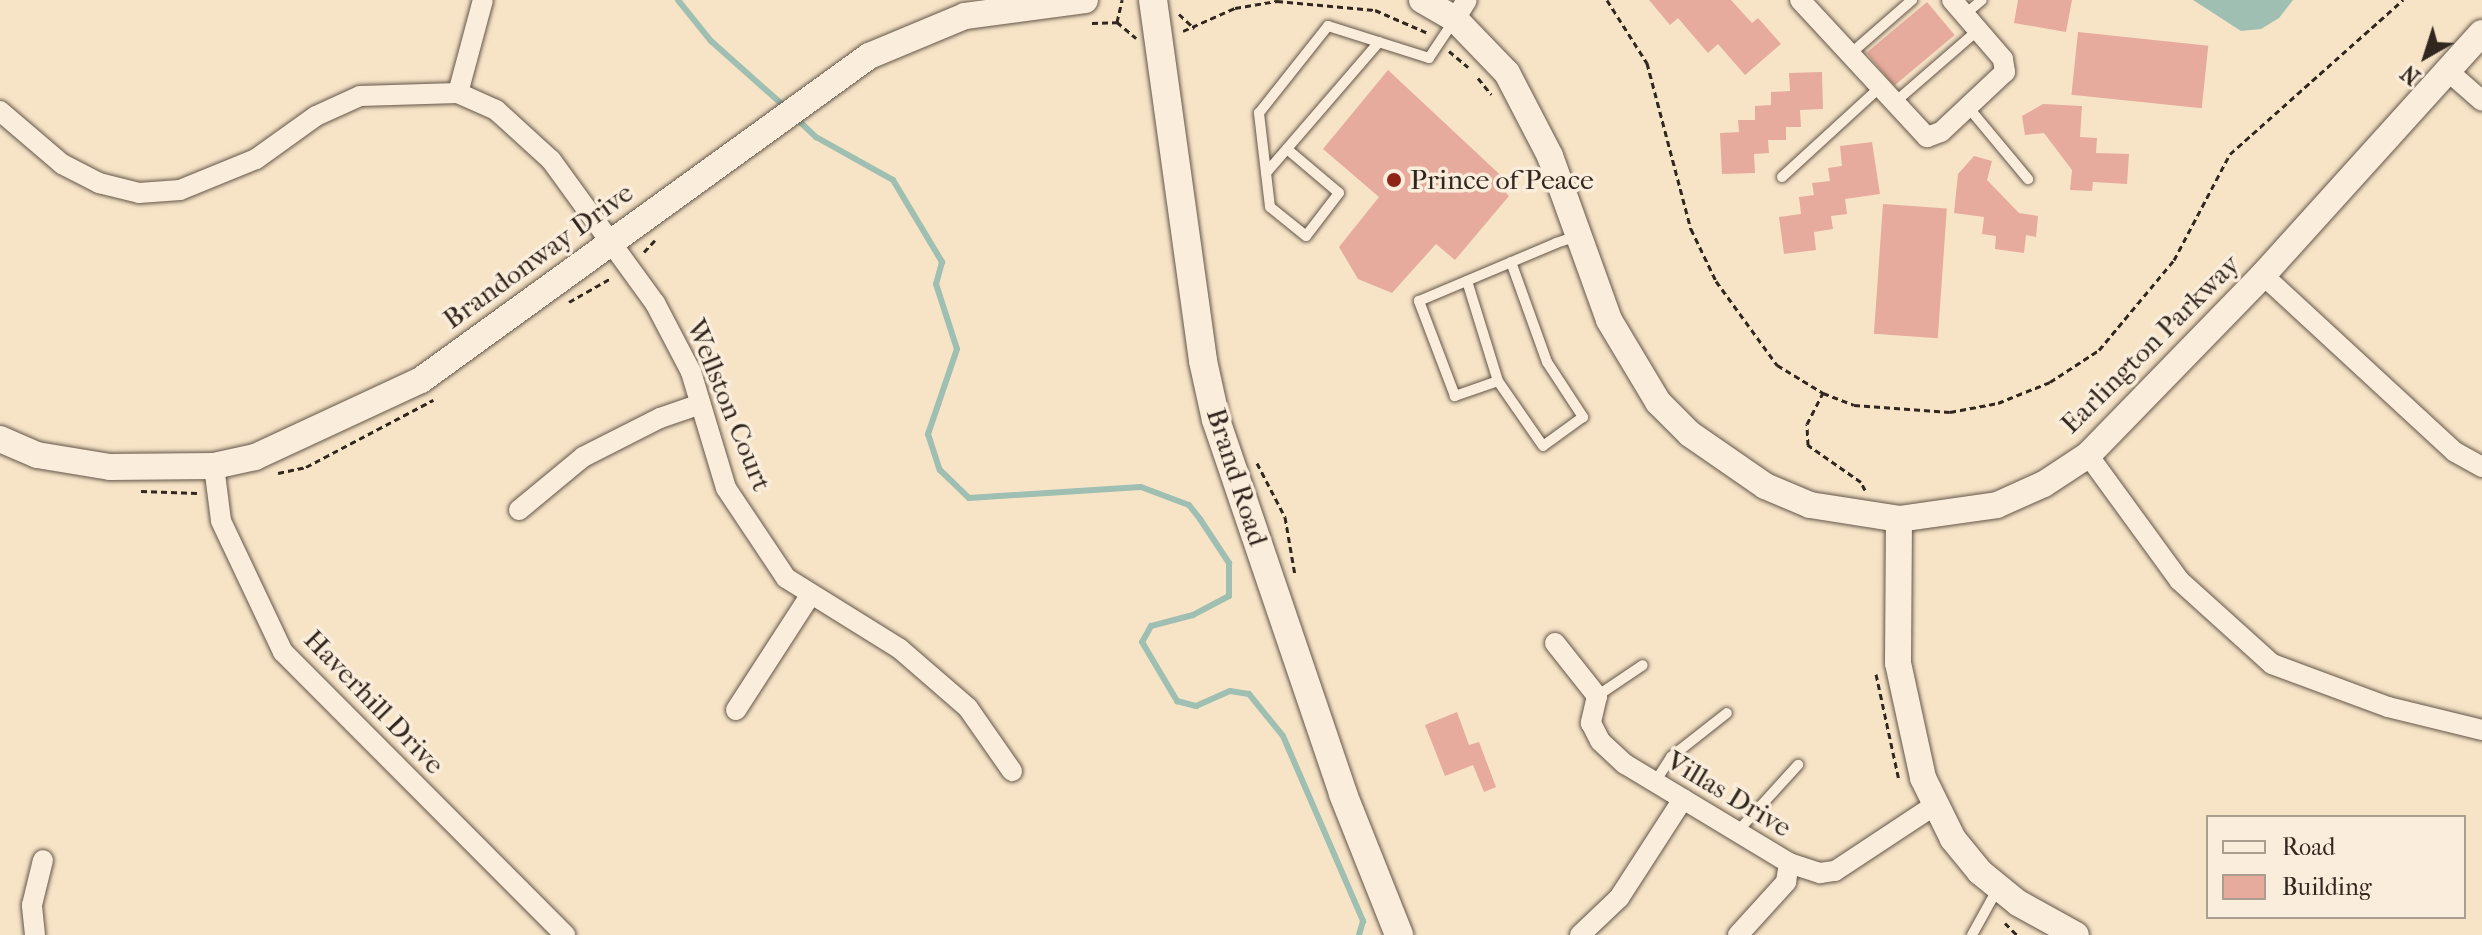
<!DOCTYPE html>
<style>
body{margin:0}
#map{position:relative;width:2482px;height:935px;overflow:hidden;background:#f7e4c7;font-family:"IM FELL French Canon",serif}
div>[style]{position:absolute}
[style*='--x']{left:calc(var(--x)*1px);top:calc(var(--y)*1px);width:calc(var(--w)*1px);rotate:calc(var(--a)*1deg)}
.water>*{inset:0;background:#9ebfb1}
.stream>*{height:6px;margin:-3px;padding:0 3px;transform-origin:3px;border-radius:3px;background:#9ebfb1}
.building>*{inset:0;background:#e6ab9c;transform-origin:0 0}
.path>*{height:3px;margin-top:-1.5px;transform-origin:0;background:repeating-linear-gradient(90deg,#32271f 0 6px,transparent 0 10px)}
.roads{filter:drop-shadow(0 0 2px #635649) drop-shadow(0 0 2px #635649)}
.service>*{height:10px;margin:-5px;padding:0 5px;transform-origin:5px;border-radius:5px;background:#faeddb}
.minor>*{height:20px;margin:-10px;padding:0 10px;transform-origin:10px;border-radius:10px;background:#faeddb}
.tertiary>*{height:26px;margin:-13px;padding:0 13px;transform-origin:13px;border-radius:13px;background:#faeddb}
.secondary>*{height:28px;margin:-14px;padding:0 14px;transform-origin:14px;border-radius:14px;background:#faeddb}
.dots>*{width:22px;height:22px;translate:-50% -50%;box-sizing:border-box;border:4px solid #faeddb;border-radius:50%}
span{translate:-50% -50%;white-space:nowrap;text-align:center;line-height:1.15;-webkit-text-stroke:7px #faeddb;paint-order:stroke}
.poi-label{font-size:28px;color:#32271f}
.left{translate:0 -50%;text-align:left}
.street-label{font-size:28px;color:#32271f}
.legend{position:absolute;left:2206px;top:815px;width:260px;height:104px;box-sizing:border-box;background:#faeddb;border:2px solid #aa9e90;margin:0;padding:10px 14px;list-style:none;font-size:24px;color:#32271f}
.legend li{display:flex;align-items:center;gap:16px;height:40px}
.legend b{width:40px;border:2px solid #aa9e90}
.north{position:absolute;left:2386px;top:16px;width:80px;height:80px;-webkit-text-stroke:6px #faeddb;paint-order:stroke;rotate:219deg;font-size:22px;font-weight:700;line-height:32px;text-align:center;color:#32271f}
.north::after{content:'';display:block;margin:auto;width:28px;height:36px;background:#32271f;clip-path:polygon(50% 0,100% 100%,50% 72%,0 100%)}
</style>
<div id="map">
<div class="water">
<div style="clip-path:polygon(2193px 0,2293px 0,2279px 18px,2261px 29px,2241px 31px)"></div>
</div>
<div class="stream">
<div style="--x:678;--y:0;--w:53;--a:51.2"></div>
<div style="--x:711;--y:41;--w:99;--a:41.7"></div>
<div style="--x:796;--y:118;--w:28;--a:44"></div>
<div style="--x:816;--y:137;--w:88;--a:29.2"></div>
<div style="--x:893;--y:180;--w:96;--a:59.1"></div>
<div style="--x:942;--y:262;--w:23;--a:105"></div>
<div style="--x:936;--y:284;--w:68;--a:72.1"></div>
<div style="--x:957;--y:349;--w:90;--a:108.8"></div>
<div style="--x:928;--y:434;--w:38;--a:72"></div>
<div style="--x:940;--y:470;--w:40;--a:44"></div>
<div style="--x:969;--y:498;--w:172;--a:-3.7"></div>
<div style="--x:1141;--y:487;--w:51;--a:20.6"></div>
<div style="--x:1189;--y:505;--w:18;--a:52"></div>
<div style="--x:1200;--y:519;--w:53;--a:56.6"></div>
<div style="--x:1229;--y:563;--w:33;--a:90"></div>
<div style="--x:1229;--y:596;--w:41;--a:152.2"></div>
<div style="--x:1193;--y:615;--w:43;--a:165.3"></div>
<div style="--x:1151;--y:626;--w:18;--a:119"></div>
<div style="--x:1142;--y:642;--w:69;--a:59.3"></div>
<div style="--x:1177;--y:701;--w:20;--a:15"></div>
<div style="--x:1196;--y:706;--w:37;--a:-24"></div>
<div style="--x:1230;--y:691;--w:19;--a:9"></div>
<div style="--x:1249;--y:694;--w:54;--a:51"></div>
<div style="--x:1283;--y:736;--w:202;--a:66.6"></div>
<div style="--x:1363;--y:921;--w:15;--a:106"></div>
</div>
<div class="building">
<div style="clip-path:polygon(1649px 0,1731px 0,1752px 23px,1758px 18px,1781px 44px,1745px 75px,1718px 44px,1708px 53px,1678px 18px,1670px 25px)"></div>
<div style="clip-path:polygon(2018px 0,2072px 0,2066px 32px,2014px 23px)"></div>
<div style="left:1927px;top:2px;width:43px;height:79px;rotate:50deg"></div>
<div style="left:2078px;top:32px;width:131px;height:63px;rotate:6deg"></div>
<div style="clip-path:polygon(1388px 70px,1510px 184px,1504px 191px,1509px 196px,1455px 260px,1436px 244px,1392px 293px,1358px 279px,1339px 247px,1379px 197px,1323px 149px)"></div>
<div style="clip-path:polygon(1822px 72px,1823px 109px,1800px 110px,1801px 127px,1786px 127px,1786px 140px,1768px 140px,1769px 153px,1754px 154px,1755px 173px,1722px 174px,1720px 133px,1739px 132px,1738px 120px,1755px 120px,1755px 106px,1771px 105px,1771px 92px,1790px 91px,1789px 73px)"></div>
<div style="clip-path:polygon(2043px 104px,2082px 106px,2080px 137px,2097px 138px,2096px 153px,2129px 154px,2127px 184px,2093px 182px,2092px 191px,2070px 190px,2072px 170px,2044px 133px,2025px 135px,2022px 116px)"></div>
<div style="clip-path:polygon(1872px 142px,1880px 194px,1845px 199px,1847px 214px,1831px 216px,1833px 229px,1814px 232px,1816px 250px,1784px 254px,1779px 217px,1801px 214px,1799px 197px,1814px 195px,1812px 183px,1830px 181px,1828px 168px,1842px 166px,1840px 146px)"></div>
<div style="clip-path:polygon(1974px 156px,1992px 161px,1987px 180px,2019px 213px,2038px 216px,2036px 237px,2026px 235px,2024px 253px,1995px 249px,1996px 236px,1982px 234px,1984px 217px,1954px 213px,1958px 174px)"></div>
<div style="left:1883px;top:204px;width:64px;height:130px;rotate:4deg"></div>
<div style="clip-path:polygon(1457px 712px,1469px 745px,1479px 742px,1496px 787px,1484px 792px,1473px 765px,1445px 776px,1425px 725px)"></div>
</div>
<div class="path">
<div style="--x:1607;--y:0;--w:75;--a:57.6"></div>
<div style="--x:1647;--y:63;--w:172;--a:75.2"></div>
<div style="--x:1691;--y:229;--w:58;--a:64.3"></div>
<div style="--x:1716;--y:281;--w:104;--a:54"></div>
<div style="--x:1777;--y:365;--w:54;--a:31.3"></div>
<div style="--x:1179;--y:14;--w:21;--a:43"></div>
<div style="--x:1117;--y:22;--w:23;--a:-77"></div>
<div style="--x:1092;--y:23;--w:25;--a:-2"></div>
<div style="--x:1117;--y:22;--w:25;--a:40"></div>
<div style="--x:1183;--y:31;--w:57;--a:-23.9"></div>
<div style="--x:1235;--y:8;--w:43;--a:-9.5"></div>
<div style="--x:1277;--y:1;--w:98;--a:5.2"></div>
<div style="--x:1375;--y:10;--w:58;--a:23.5"></div>
<div style="--x:1449;--y:51;--w:25;--a:40"></div>
<div style="--x:1478;--y:78;--w:21;--a:51"></div>
<div style="--x:644;--y:252;--w:16;--a:-47"></div>
<div style="--x:569;--y:302;--w:48;--a:-29.7"></div>
<div style="--x:1257;--y:463;--w:61;--a:62.6"></div>
<div style="--x:1285;--y:517;--w:59;--a:80.2"></div>
<div style="--x:278;--y:473;--w:29;--a:-12"></div>
<div style="--x:306;--y:467;--w:144;--a:-27.8"></div>
<div style="--x:1865;--y:490;--w:9;--a:-117"></div>
<div style="--x:1861;--y:482;--w:65;--a:-145.1"></div>
<div style="--x:1808;--y:445;--w:21;--a:-93"></div>
<div style="--x:1807;--y:424;--w:35;--a:-63"></div>
<div style="--x:1823;--y:393;--w:33;--a:21"></div>
<div style="--x:1854;--y:405;--w:96;--a:4.2"></div>
<div style="--x:1950;--y:412;--w:49;--a:-10.6"></div>
<div style="--x:1998;--y:403;--w:56;--a:-22"></div>
<div style="--x:2050;--y:382;--w:59;--a:-33.1"></div>
<div style="--x:2099;--y:350;--w:117;--a:-50.2"></div>
<div style="--x:2174;--y:260;--w:120;--a:-62.2"></div>
<div style="--x:2230;--y:154;--w:232;--a:-41.7"></div>
<div style="--x:141;--y:491;--w:56;--a:2"></div>
<div style="--x:1876;--y:674;--w:108;--a:77.8"></div>
<div style="--x:2005;--y:923;--w:17;--a:45"></div>
</div>
<div class="roads">
<div class="service">
<div style="--x:1964;--y:15;--w:23;--a:-40"></div>
<div style="--x:1849;--y:55;--w:84;--a:-41.1"></div>
<div style="--x:1894;--y:103;--w:111;--a:-41"></div>
<div style="--x:1968;--y:107;--w:94;--a:50.2"></div>
<div style="--x:1287;--y:149;--w:68;--a:40.2"></div>
<div style="--x:1339;--y:193;--w:54;--a:127.5"></div>
<div style="--x:1306;--y:236;--w:46;--a:-141.1"></div>
<div style="--x:1270;--y:207;--w:95;--a:-96.7"></div>
<div style="--x:1259;--y:113;--w:111;--a:-51.6"></div>
<div style="--x:1328;--y:26;--w:106;--a:17.6"></div>
<div style="--x:1429;--y:58;--w:47;--a:-56.3"></div>
<div style="--x:1266;--y:173;--w:173;--a:-49.2"></div>
<div style="--x:1782;--y:177;--w:132;--a:-42.5"></div>
<div style="--x:1511;--y:262;--w:106;--a:70.2"></div>
<div style="--x:1547;--y:362;--w:66;--a:56.8"></div>
<div style="--x:1583;--y:417;--w:49;--a:144.1"></div>
<div style="--x:1543;--y:446;--w:79;--a:-124.7"></div>
<div style="--x:1498;--y:381;--w:46;--a:160.8"></div>
<div style="--x:1455;--y:396;--w:102;--a:-110.8"></div>
<div style="--x:1419;--y:301;--w:149;--a:-22.9"></div>
<div style="--x:1556;--y:243;--w:22;--a:-18"></div>
<div style="--x:1467;--y:281;--w:105;--a:72.8"></div>
<div style="--x:1597;--y:696;--w:55;--a:-34"></div>
<div style="--x:1655;--y:782;--w:30;--a:-57"></div>
<div style="--x:1671;--y:757;--w:71;--a:-38.2"></div>
<div style="--x:1737;--y:832;--w:91;--a:-47.7"></div>
<div style="--x:1972;--y:935;--w:54;--a:-61"></div>
</div>
<div class="minor">
<div style="--x:1800;--y:0;--w:187;--a:47.2"></div>
<div style="--x:1927;--y:137;--w:15;--a:-20"></div>
<div style="--x:1941;--y:132;--w:88;--a:-43.2"></div>
<div style="--x:2005;--y:72;--w:13;--a:-99"></div>
<div style="--x:2003;--y:59;--w:78;--a:-130.8"></div>
<div style="--x:1455;--y:19;--w:22;--a:-58"></div>
<div style="--x:2448;--y:71;--w:45;--a:41.4"></div>
<div style="--x:458;--y:93;--w:96;--a:-75"></div>
<div style="--x:0;--y:111;--w:82;--a:40.5"></div>
<div style="--x:62;--y:164;--w:42;--a:27.2"></div>
<div style="--x:99;--y:183;--w:41;--a:14"></div>
<div style="--x:139;--y:193;--w:41;--a:-4.2"></div>
<div style="--x:180;--y:190;--w:82;--a:-22.2"></div>
<div style="--x:256;--y:159;--w:74;--a:-35.6"></div>
<div style="--x:316;--y:116;--w:48;--a:-24.4"></div>
<div style="--x:360;--y:96;--w:98;--a:-1.8"></div>
<div style="--x:458;--y:93;--w:42;--a:24.1"></div>
<div style="--x:496;--y:110;--w:74;--a:42.3"></div>
<div style="--x:551;--y:160;--w:177;--a:54"></div>
<div style="--x:655;--y:303;--w:78;--a:62.4"></div>
<div style="--x:691;--y:372;--w:121;--a:73.2"></div>
<div style="--x:726;--y:488;--w:108;--a:56.3"></div>
<div style="--x:786;--y:578;--w:134;--a:31.9"></div>
<div style="--x:900;--y:649;--w:90;--a:40.9"></div>
<div style="--x:968;--y:708;--w:77;--a:55.1"></div>
<div style="--x:2263;--y:275;--w:261;--a:42.7"></div>
<div style="--x:2455;--y:452;--w:31;--a:29"></div>
<div style="--x:2088;--y:455;--w:155;--a:53.9"></div>
<div style="--x:2179;--y:580;--w:125;--a:42.1"></div>
<div style="--x:2272;--y:664;--w:124;--a:20.3"></div>
<div style="--x:2388;--y:707;--w:97;--a:13.7"></div>
<div style="--x:214;--y:466;--w:55;--a:82.7"></div>
<div style="--x:221;--y:521;--w:145;--a:64.7"></div>
<div style="--x:283;--y:652;--w:400;--a:45.1"></div>
<div style="--x:519;--y:510;--w:83;--a:-39.6"></div>
<div style="--x:583;--y:457;--w:86;--a:-26.9"></div>
<div style="--x:660;--y:418;--w:43;--a:-18.9"></div>
<div style="--x:1555;--y:643;--w:68;--a:51.6"></div>
<div style="--x:1597;--y:696;--w:28;--a:103"></div>
<div style="--x:1591;--y:723;--w:20;--a:63"></div>
<div style="--x:1600;--y:741;--w:34;--a:43"></div>
<div style="--x:1625;--y:764;--w:192;--a:31.1"></div>
<div style="--x:1789;--y:863;--w:33;--a:18"></div>
<div style="--x:1820;--y:873;--w:15;--a:-8"></div>
<div style="--x:1835;--y:871;--w:120;--a:-33.4"></div>
<div style="--x:736;--y:710;--w:135;--a:-57.1"></div>
<div style="--x:35;--y:935;--w:30;--a:-96"></div>
<div style="--x:32;--y:905;--w:46;--a:-76.3"></div>
<div style="--x:1580;--y:935;--w:54;--a:-43.5"></div>
<div style="--x:1619;--y:898;--w:118;--a:-57.1"></div>
<div style="--x:1738;--y:935;--w:72;--a:-47.8"></div>
<div style="--x:1786;--y:882;--w:19;--a:-81"></div>
</div>
<div class="tertiary">
<div style="--x:1422;--y:0;--w:38;--a:30"></div>
<div style="--x:1455;--y:19;--w:75;--a:46.1"></div>
<div style="--x:1507;--y:73;--w:93;--a:62.6"></div>
<div style="--x:1550;--y:156;--w:174;--a:70.2"></div>
<div style="--x:1609;--y:320;--w:96;--a:59.1"></div>
<div style="--x:1658;--y:402;--w:45;--a:45"></div>
<div style="--x:1690;--y:434;--w:91;--a:34.7"></div>
<div style="--x:1765;--y:486;--w:49;--a:22.9"></div>
<div style="--x:1810;--y:505;--w:90;--a:8.9"></div>
<div style="--x:1899;--y:519;--w:99;--a:-8.1"></div>
<div style="--x:1997;--y:505;--w:51;--a:-24.1"></div>
<div style="--x:2044;--y:484;--w:53;--a:-33.4"></div>
<div style="--x:2088;--y:455;--w:251;--a:-45.8"></div>
<div style="--x:2263;--y:275;--w:326;--a:-47.9"></div>
<div style="--x:0;--y:439;--w:40;--a:23.4"></div>
<div style="--x:37;--y:455;--w:74;--a:9.3"></div>
<div style="--x:110;--y:467;--w:104;--a:-0.6"></div>
<div style="--x:214;--y:466;--w:42;--a:-12.4"></div>
<div style="--x:255;--y:457;--w:183;--a:-24.9"></div>
<div style="--x:421;--y:380;--w:553;--a:-35.87"></div>
<div style="--x:869;--y:56;--w:104;--a:-22.6"></div>
<div style="--x:965;--y:16;--w:121;--a:-7.6"></div>
<div style="--x:1899;--y:519;--w:144;--a:90.4"></div>
<div style="--x:1898;--y:663;--w:118;--a:77.7"></div>
<div style="--x:1923;--y:778;--w:68;--a:63.8"></div>
<div style="--x:1953;--y:839;--w:43;--a:50.7"></div>
<div style="--x:1980;--y:872;--w:49;--a:39.2"></div>
<div style="--x:2018;--y:903;--w:66;--a:28.9"></div>
</div>
<div class="secondary">
<div style="--x:1153;--y:0;--w:364;--a:82.1"></div>
<div style="--x:1203;--y:361;--w:60;--a:77.6"></div>
<div style="--x:1216;--y:420;--w:395;--a:71.2"></div>
<div style="--x:1343;--y:794;--w:152;--a:68.3"></div>
</div>
</div>
<div class="dots">
<div style="left:1394px;top:180px;background:#8f2418"></div>
</div>
<div class="poi-label">
<span class="left" style="left:1410px;top:180px">Prince of Peace</span>
</div>
<div class="street-label">
<span style="left:538px;top:256px;rotate:-36deg">Brandonway Drive</span>
<span style="left:2150px;top:344px;rotate:-45deg">Earlington Parkway</span>
<span style="left:729px;top:405px;rotate:68deg">Wellston Court</span>
<span style="left:1237px;top:477px;rotate:72deg">Brand Road</span>
<span style="left:374px;top:702px;rotate:46deg">Haverhill Drive</span>
<span style="left:1729px;top:794px;rotate:31deg">Villas Drive</span>
</div>
<ul class="legend">
<li><b style="height:10px;background:#faeddb"></b>Road</li>
<li><b style="height:22px;background:#e6ab9c"></b>Building</li>
</ul>
<div class="north">N</div>
</div>
